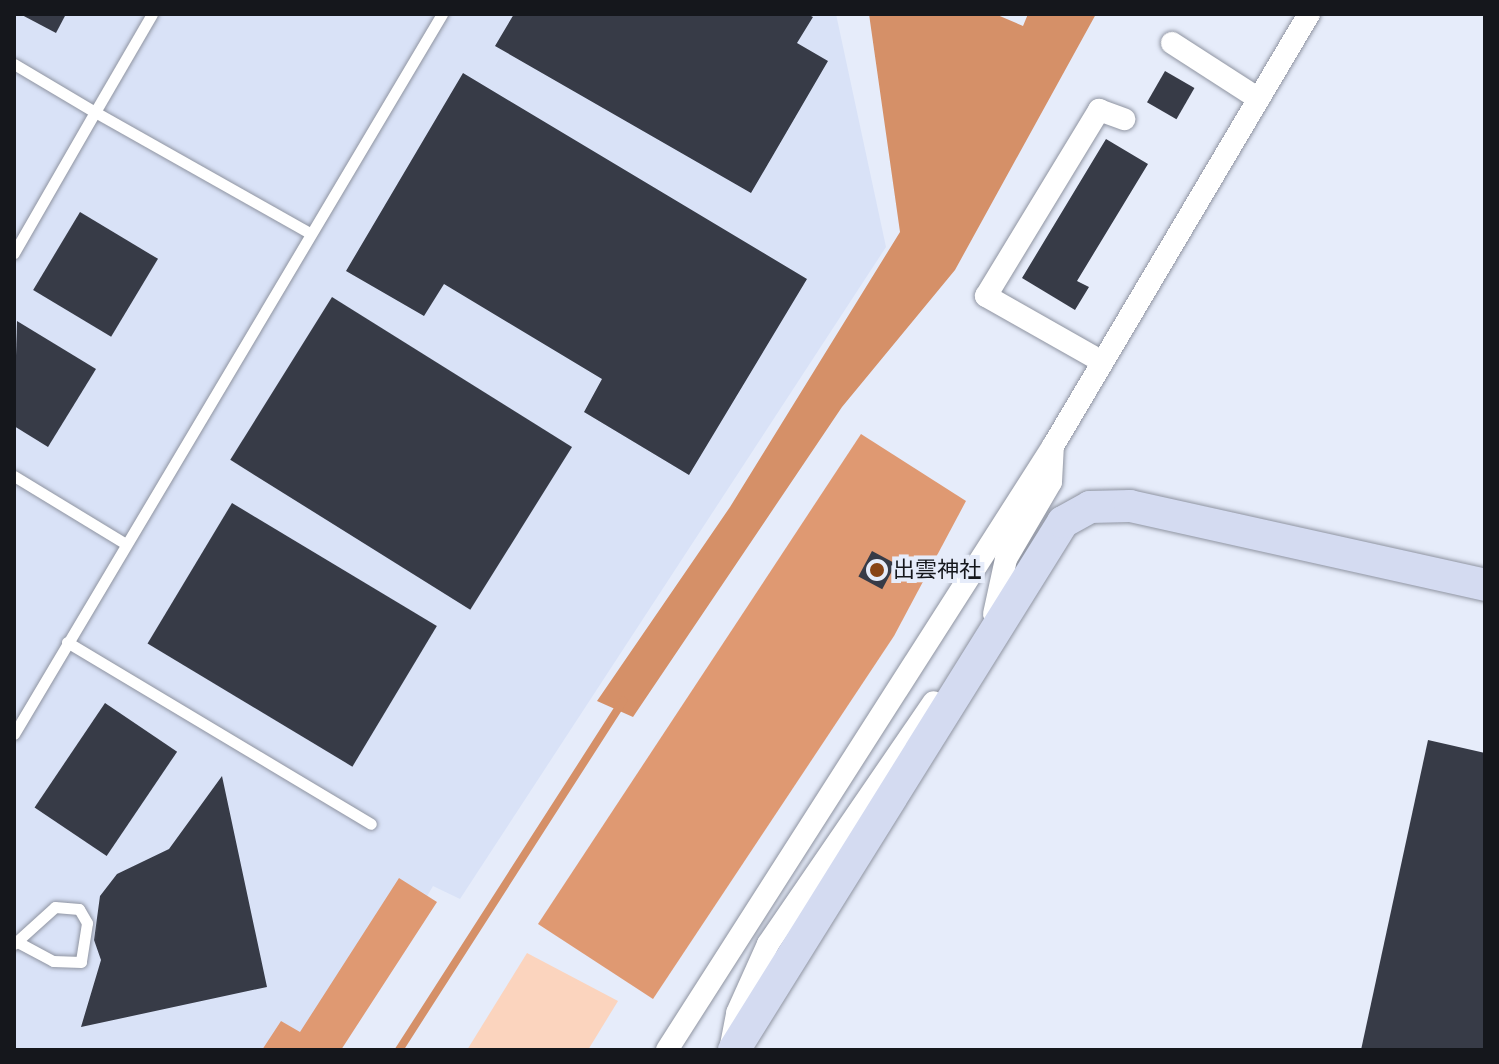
<!DOCTYPE html>
<meta charset="utf-8">
<style>
body{margin:0}
#map{position:relative;width:1499px;height:1064px;overflow:hidden;background:#e6ecfa;font-family:Raleway,"Noto Sans JP",sans-serif}
div>[style]{position:absolute}
[style*='--x']{left:calc(var(--x)*1px);top:calc(var(--y)*1px);width:calc(var(--w)*1px);rotate:calc(var(--a)*1deg)}
.built>*{inset:0;background:#d9e2f7}
.green>*{inset:0;background:#fbd4be}
.forest>*{inset:0;background:#df9972}
.water>*{inset:0;background:#d59068}
.stream>*{height:8px;margin:-4px;padding:0 4px;transform-origin:4px;border-radius:4px;background:#d59068}
.building>*{inset:0;background:#373b47;transform-origin:0 0}
.roads{filter:drop-shadow(0 0 2px #8f94a1) drop-shadow(0 0 2px #8f94a1)}
.lane>*{height:11px;margin:-5.5px;padding:0 5.5px;transform-origin:5.5px;border-radius:5.5px;background:#fff}
.street>*{height:22px;margin:-11px;padding:0 11px;transform-origin:11px;border-radius:11px;background:#fff}
.secondary>*{height:32px;margin:-16px;padding:0 16px;transform-origin:16px;border-radius:16px;background:#d4dbf1}
.dots>*{width:22px;height:22px;translate:-50% -50%;box-sizing:border-box;border:4px solid #e6ecfa;border-radius:50%}
span{translate:-50% -50%;white-space:nowrap;text-align:center;line-height:1.15;-webkit-text-stroke:8px #e6ecfa;paint-order:stroke}
.poi-label{font-size:22px;color:#15171c}
.left{translate:0 -50%;text-align:left}
.frame{position:absolute;inset:0;border:16px solid #15171c;pointer-events:none}
</style>
<div id="map">
<div class="built">
<div style="clip-path:polygon(14px 14px,836px 14px,886px 247px,460px 899px,433px 886px,337px 1050px,14px 1050px)"></div>
</div>
<div class="green">
<div style="clip-path:polygon(527px 953px,618px 1001px,588px 1050px,467px 1050px)"></div>
</div>
<div class="forest">
<div style="clip-path:polygon(861px 434px,966px 501px,894px 636px,653px 999px,538px 924px)"></div>
<div style="clip-path:polygon(399px 878px,437px 902px,341px 1050px,262px 1050px,281px 1021px,300px 1032px)"></div>
</div>
<div class="water">
<div style="clip-path:polygon(869px 14px,995px 14px,1023px 26px,1028px 14px,1096px 14px,955px 270px,842px 407px,633px 717px,597px 701px,730px 507px,900px 232px)"></div>
</div>
<div class="stream">
<div style="--x:399;--y:1050;--w:415;--a:-57.3"></div>
</div>
<div class="building">
<div style="clip-path:polygon(20px 14px,66px 14px,56px 33px)"></div>
<div style="clip-path:polygon(514px 14px,807px 14px,813px 17px,797px 43px,828px 61px,751px 193px,495px 46px)"></div>
<div style="left:1165px;top:71px;width:34px;height:36px;rotate:30deg"></div>
<div style="clip-path:polygon(463px 73px,807px 279px,689px 475px,584px 412px,602px 379px,444px 284px,424px 316px,346px 271px)"></div>
<div style="clip-path:polygon(1106px 139px,1148px 164px,1077px 281px,1089px 287px,1075px 310px,1022px 278px)"></div>
<div style="left:80px;top:212px;width:91px;height:91px;rotate:31deg"></div>
<div style="left:332px;top:297px;width:283px;height:192px;rotate:32deg"></div>
<div style="clip-path:polygon(17px 321px,96px 369px,48px 447px,14px 426px)"></div>
<div style="left:232px;top:503px;width:239px;height:164px;rotate:31deg"></div>
<div style="left:872px;top:551px;width:27px;height:29px;rotate:28deg"></div>
<div style="left:105px;top:703px;width:87px;height:126px;rotate:34deg"></div>
<div style="clip-path:polygon(1428px 740px,1485px 753px,1485px 1050px,1361px 1050px)"></div>
<div style="clip-path:polygon(222px 776px,267px 987px,81px 1027px,101px 960px,94px 940px,100px 896px,117px 874px,169px 849px)"></div>
</div>
<div class="roads">
<div class="lane">
<div style="--x:152;--y:14;--w:113;--a:120.2"></div>
<div style="--x:95;--y:112;--w:247;--a:29.4"></div>
<div style="--x:14;--y:64;--w:94;--a:30.7"></div>
<div style="--x:95;--y:112;--w:163;--a:119.9"></div>
<div style="--x:14;--y:476;--w:129;--a:31.3"></div>
<div style="--x:67;--y:642;--w:354;--a:30.9"></div>
<div style="--x:14;--y:734;--w:838;--a:-59.27"></div>
<div style="--x:14;--y:944;--w:55;--a:-42.1"></div>
<div style="--x:55;--y:907;--w:24;--a:5"></div>
<div style="--x:79;--y:909;--w:16;--a:60"></div>
<div style="--x:87;--y:923;--w:39;--a:99"></div>
<div style="--x:81;--y:962;--w:28;--a:-178"></div>
<div style="--x:53;--y:961;--w:40;--a:-152"></div>
</div>
<div class="street">
<div style="--x:1172;--y:43;--w:103;--a:32.8"></div>
<div style="--x:1092;--y:356;--w:122;--a:-150.5"></div>
<div style="--x:986;--y:296;--w:218;--a:-58.7"></div>
<div style="--x:1099;--y:110;--w:27;--a:20"></div>
<div style="--x:994;--y:614;--w:56;--a:-77.7"></div>
<div style="--x:1006;--y:559;--w:89;--a:-59.7"></div>
<div style="--x:1051;--y:482;--w:36;--a:-87"></div>
<div style="--x:731;--y:1045;--w:33;--a:-79"></div>
<div style="--x:737;--y:1013;--w:76;--a:-65.8"></div>
<div style="--x:768;--y:944;--w:293;--a:-55.6"></div>
<div style="--x:667;--y:1050;--w:717;--a:-57.42"></div>
<div style="--x:1053;--y:446;--w:502;--a:-59.35"></div>
</div>
<div class="secondary">
<div style="--x:734;--y:1050;--w:622;--a:-58.07"></div>
<div style="--x:1063;--y:522;--w:31;--a:-29"></div>
<div style="--x:1090;--y:507;--w:40;--a:-1.4"></div>
<div style="--x:1130;--y:506;--w:364;--a:12.5"></div>
</div>
</div>
<div class="dots">
<div style="left:877px;top:570px;background:#874416"></div>
</div>
<div class="poi-label">
<span class="left" style="left:893px;top:570px">出雲神社</span>
</div>
<div class="frame"></div>
</div>
